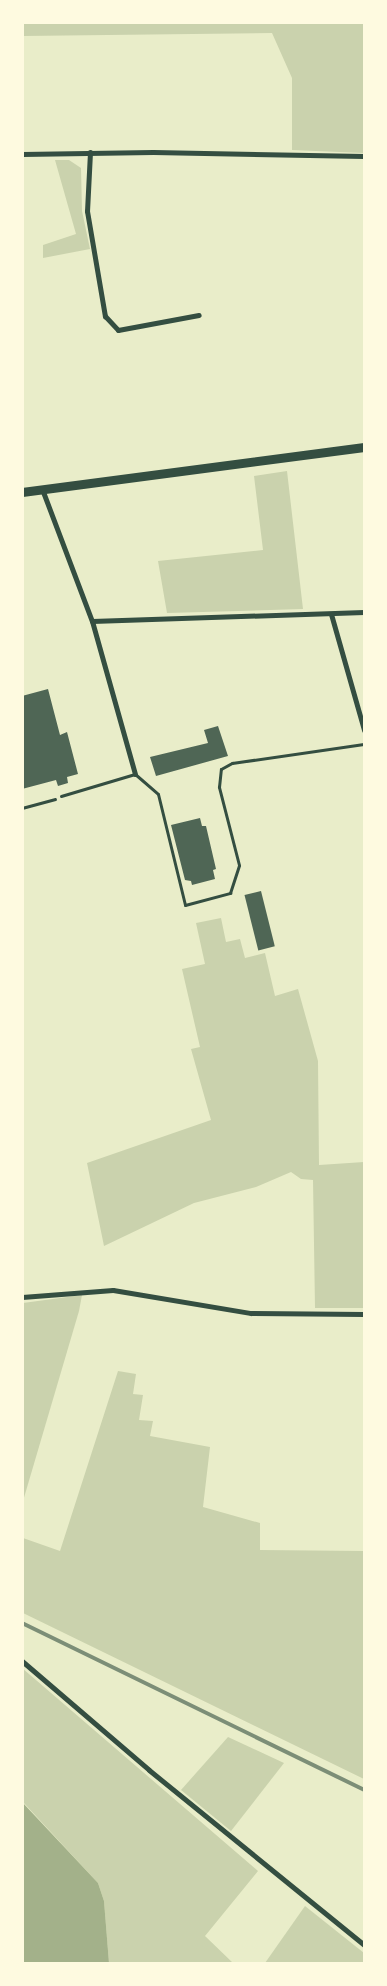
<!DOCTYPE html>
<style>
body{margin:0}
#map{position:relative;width:387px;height:1986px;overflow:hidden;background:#e9edc9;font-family:"Exo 2",sans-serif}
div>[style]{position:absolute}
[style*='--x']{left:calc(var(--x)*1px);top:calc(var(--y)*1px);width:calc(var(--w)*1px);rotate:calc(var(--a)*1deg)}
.green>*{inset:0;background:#cad2ad}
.water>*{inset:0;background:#a3b18a}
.building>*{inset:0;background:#4f6655;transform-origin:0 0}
.path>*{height:2.5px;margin:-1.25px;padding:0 1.25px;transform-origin:1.25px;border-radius:1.25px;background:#344e41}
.service>*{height:3px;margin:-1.5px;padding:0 1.5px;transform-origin:1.5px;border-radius:1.5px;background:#344e41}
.minor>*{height:5px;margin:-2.5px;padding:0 2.5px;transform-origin:2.5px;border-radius:2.5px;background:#344e41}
.primary>*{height:9px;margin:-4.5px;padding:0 4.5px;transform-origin:4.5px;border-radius:4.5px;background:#344e41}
.rail>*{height:4px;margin:-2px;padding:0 2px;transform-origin:2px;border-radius:2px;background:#7c8e77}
span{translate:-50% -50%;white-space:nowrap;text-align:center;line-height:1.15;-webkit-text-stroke:4px #fefae0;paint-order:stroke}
.frame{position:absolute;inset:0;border:24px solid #fefae0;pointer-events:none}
</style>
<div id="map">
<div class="green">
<div style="clip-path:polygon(22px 23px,364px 23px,364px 153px,292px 150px,292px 78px,272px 33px,23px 36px)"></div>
<div style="clip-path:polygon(55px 160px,69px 160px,81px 168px,82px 211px,90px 249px,43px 258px,43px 245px,76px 234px)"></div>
<div style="clip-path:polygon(287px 471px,303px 609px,167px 613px,158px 561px,263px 550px,254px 476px)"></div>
<div style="clip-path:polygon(221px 918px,226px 942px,240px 939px,245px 958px,265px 953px,275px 996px,298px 989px,318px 1061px,319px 1165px,364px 1162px,364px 1308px,315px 1308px,313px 1180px,301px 1179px,291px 1172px,256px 1187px,194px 1203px,104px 1246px,87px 1163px,211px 1120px,191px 1049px,200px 1047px,182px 969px,205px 964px,196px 923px)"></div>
<div style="clip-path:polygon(82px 1295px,79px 1311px,23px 1501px,23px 1303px)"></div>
<div style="clip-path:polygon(118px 1371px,136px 1374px,133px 1394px,143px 1395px,139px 1420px,153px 1421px,150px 1436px,210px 1447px,203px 1507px,260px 1523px,260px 1550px,364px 1551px,364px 1779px,23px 1613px,23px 1538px,60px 1551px)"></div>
<div style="clip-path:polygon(22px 1668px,258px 1871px,205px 1936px,233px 1963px,109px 1963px,104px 1901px,98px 1883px,23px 1802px)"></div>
<div style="clip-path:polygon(228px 1737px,284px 1763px,231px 1831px,181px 1790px)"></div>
<div style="clip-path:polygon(305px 1906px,364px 1953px,364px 1963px,265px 1963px)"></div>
</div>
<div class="water">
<div style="clip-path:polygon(22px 1802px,98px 1883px,104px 1901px,109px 1963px,23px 1963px)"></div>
</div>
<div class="building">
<div style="clip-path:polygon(48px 689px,60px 735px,67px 732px,78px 774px,67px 777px,68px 783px,58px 786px,56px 780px,22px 789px,22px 696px)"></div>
<div style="clip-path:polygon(218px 726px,228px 756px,156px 776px,150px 757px,208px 743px,204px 730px)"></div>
<div style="clip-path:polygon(200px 818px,202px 826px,206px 826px,216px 869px,213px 870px,215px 879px,192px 885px,191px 881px,185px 880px,171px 825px)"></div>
<div style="left:261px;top:891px;width:57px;height:17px;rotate:76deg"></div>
</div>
<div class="path">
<div style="--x:22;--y:808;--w:34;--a:-15"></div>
</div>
<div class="service">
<div style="--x:61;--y:796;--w:77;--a:-16.6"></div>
<div style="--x:135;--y:774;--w:30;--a:41"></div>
<div style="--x:158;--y:794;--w:114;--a:76.3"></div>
<div style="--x:185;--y:905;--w:47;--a:-14.9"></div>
<div style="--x:230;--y:893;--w:29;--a:-72"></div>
<div style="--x:239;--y:865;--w:81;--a:-104.4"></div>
<div style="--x:219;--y:787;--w:18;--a:-84"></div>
<div style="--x:221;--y:769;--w:13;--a:-29"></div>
<div style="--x:232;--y:763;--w:133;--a:-8.2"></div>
</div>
<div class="minor">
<div style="--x:90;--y:152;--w:59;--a:92.9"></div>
<div style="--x:87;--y:211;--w:107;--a:80.3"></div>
<div style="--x:105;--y:316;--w:19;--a:47"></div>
<div style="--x:118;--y:330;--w:82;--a:-10.5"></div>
<div style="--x:22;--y:154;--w:131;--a:-0.9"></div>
<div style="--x:153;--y:152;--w:211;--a:1.1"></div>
<div style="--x:42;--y:489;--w:141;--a:69.3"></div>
<div style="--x:92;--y:621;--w:159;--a:74.3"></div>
<div style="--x:331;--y:614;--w:121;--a:74.1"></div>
<div style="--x:92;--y:621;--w:272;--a:-1.9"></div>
<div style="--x:22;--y:1297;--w:91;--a:-4.4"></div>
<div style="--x:113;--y:1290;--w:140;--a:9.5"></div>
<div style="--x:251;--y:1313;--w:113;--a:0.5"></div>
<div style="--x:22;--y:1661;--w:167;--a:40.6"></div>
<div style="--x:149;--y:1770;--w:277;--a:39.1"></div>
</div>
<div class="primary">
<div style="--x:22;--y:492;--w:345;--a:-7.5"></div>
</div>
<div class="rail">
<div style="--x:22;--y:1623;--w:381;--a:26"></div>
</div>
<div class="frame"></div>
</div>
